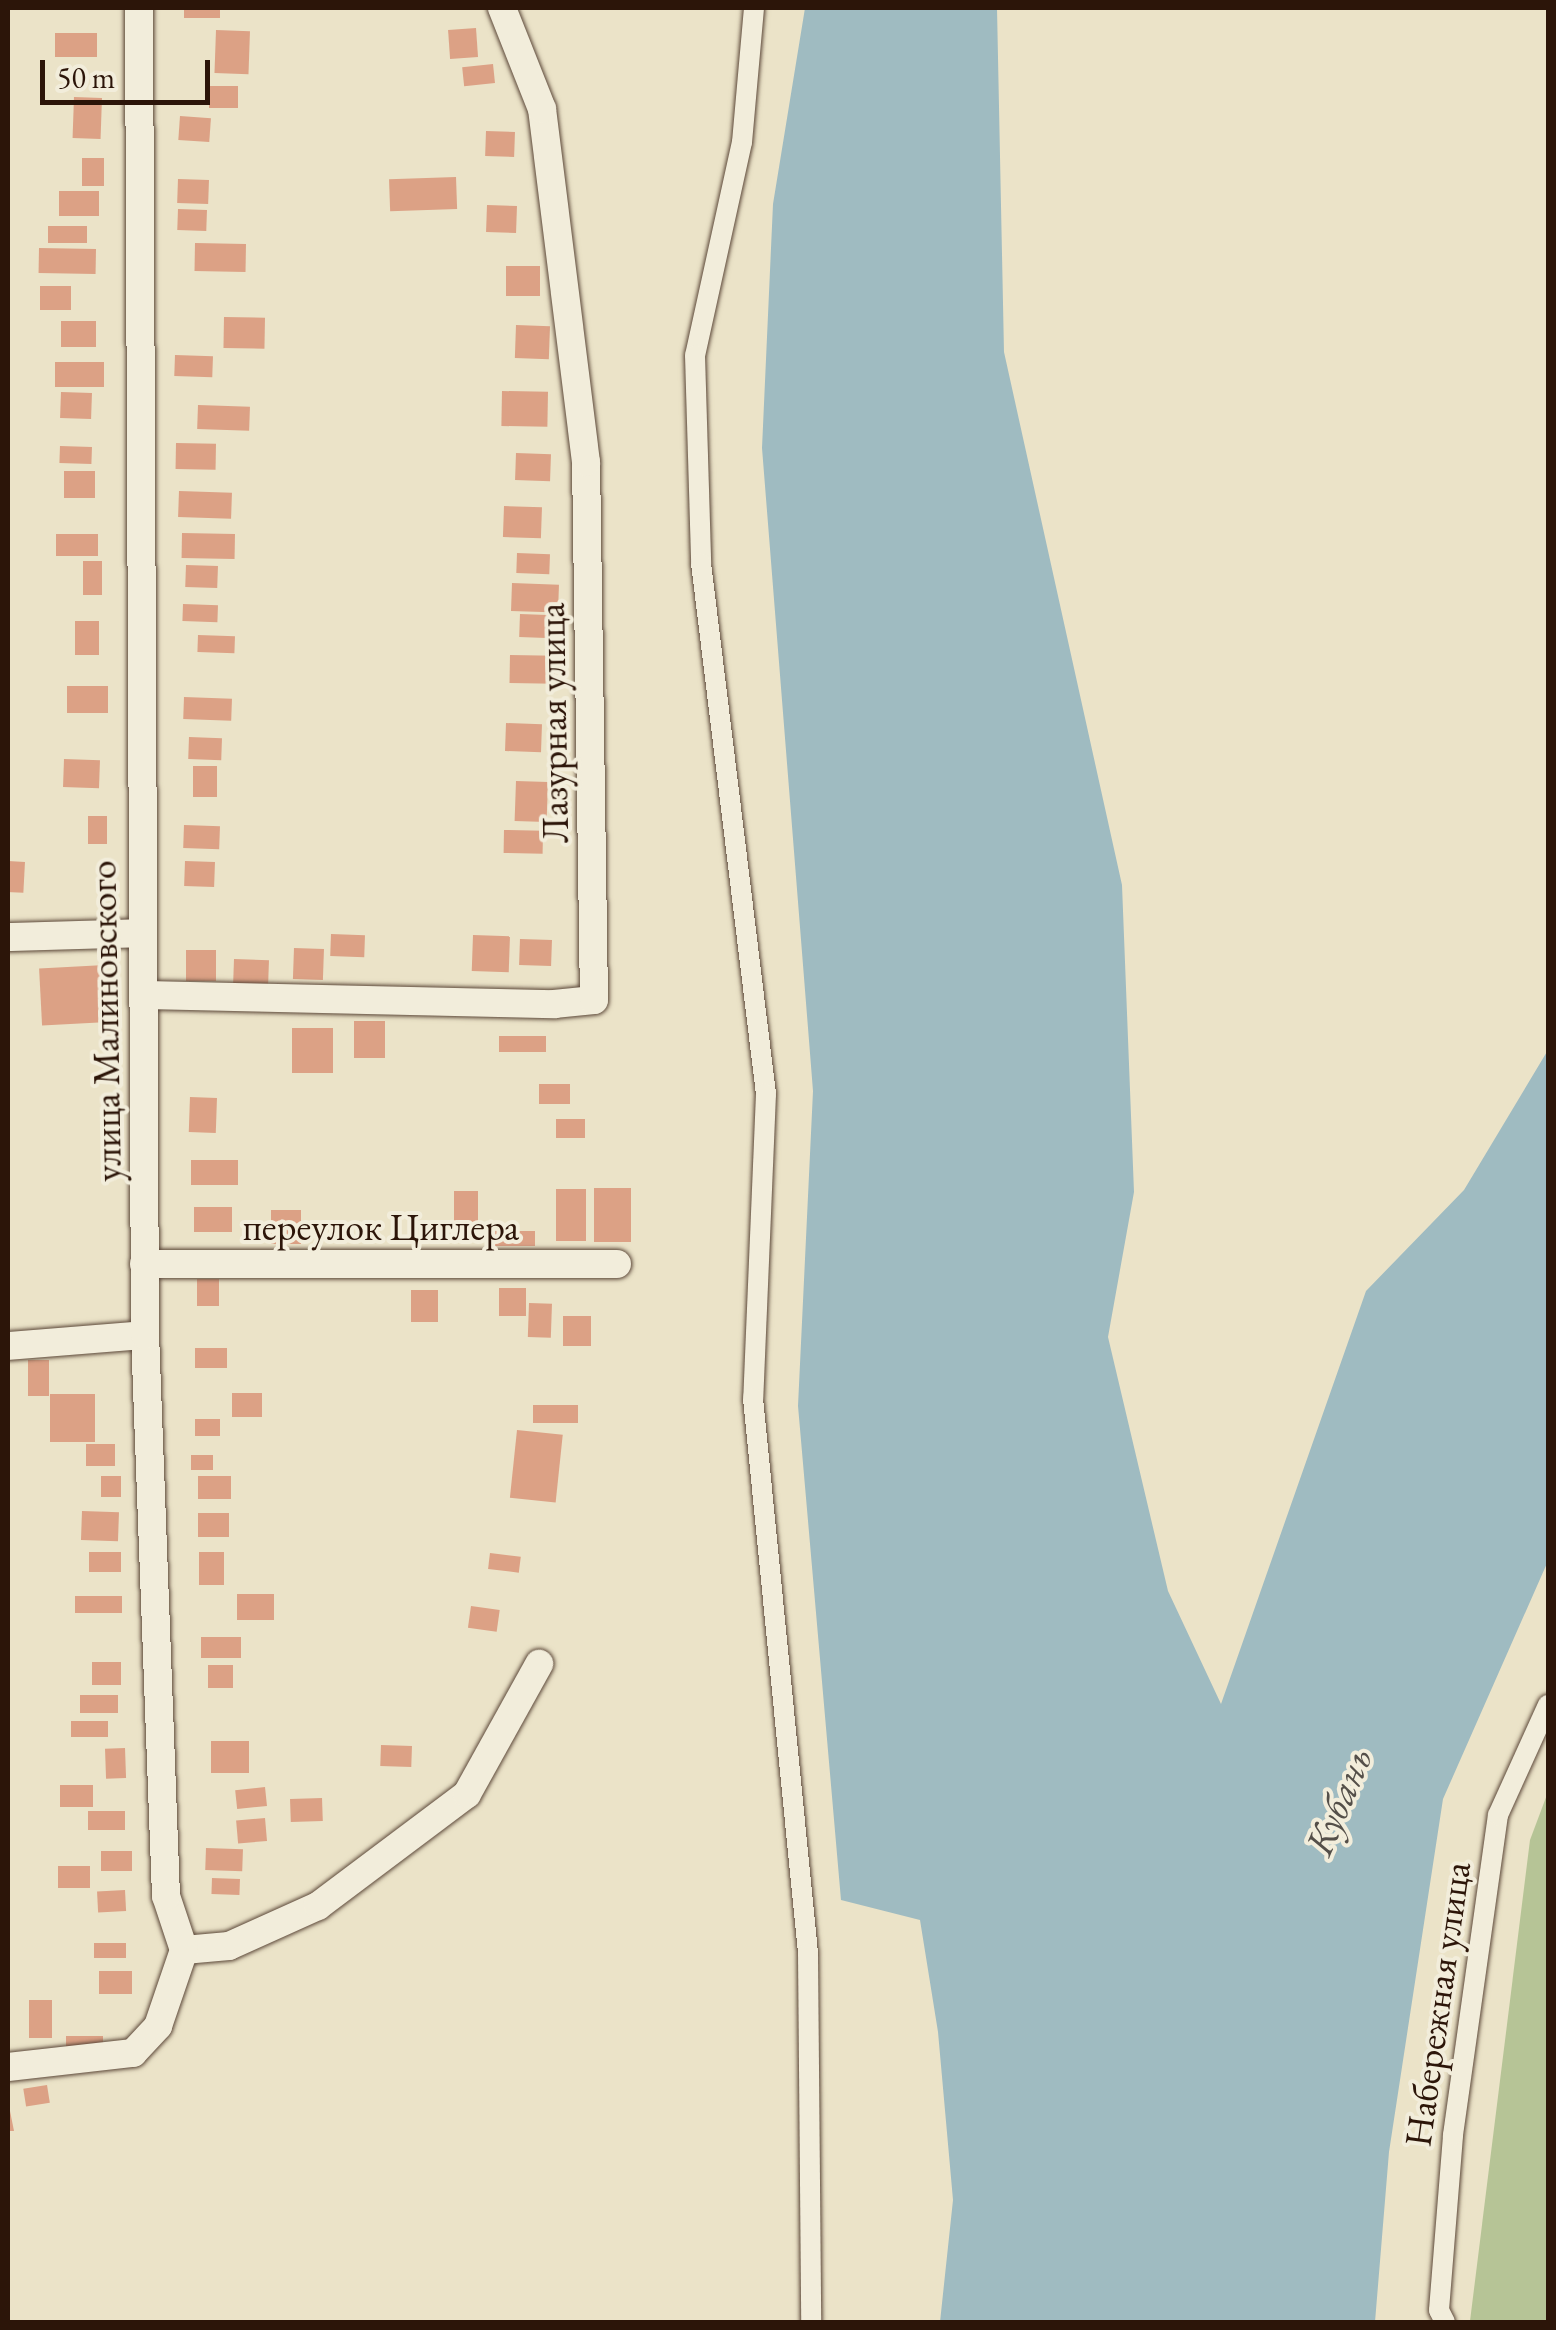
<!DOCTYPE html>
<meta charset="utf-8">
<style>
body{margin:0}
#map{position:relative;width:1556px;height:2330px;overflow:hidden;background:#ebe3c8;font-family:"EB Garamond",serif}
div>[style]{position:absolute}
[style*='--x']{left:calc(var(--x)*1px);top:calc(var(--y)*1px);width:calc(var(--w)*1px);rotate:calc(var(--a)*1deg)}
.green>*{inset:0;background:#b6c496}
.water>*{inset:0;background:#9fbbc1}
.building>*{inset:0;background:#dca185;transform-origin:0 0}
.roads{filter:drop-shadow(0 0 2px #5c4839) drop-shadow(0 0 2px #5c4839)}
.pedestrian>*{height:20px;margin:-10px;padding:0 10px;transform-origin:10px;border-radius:10px;background:#f2eddb}
.minor>*{height:28px;margin:-14px;padding:0 14px;transform-origin:14px;border-radius:14px;background:#f2eddb}
span{translate:-50% -50%;white-space:nowrap;text-align:center;line-height:1.15;-webkit-text-stroke:8px #f2eddb;paint-order:stroke}
.street-label{font-size:38px;color:#2c1509}
.water-label{font-size:40px;color:#544f49;font-style:italic}
.frame{position:absolute;inset:0;border:10px solid #2c1509;pointer-events:none}
.scale{position:absolute;left:40px;top:60px;width:170px;height:45px;box-sizing:border-box;border:5px solid #2c1509;border-top:0;padding-left:12px;font-size:30px;line-height:35px;white-space:nowrap;color:#2c1509;-webkit-text-stroke:8px #f2eddb;paint-order:stroke}
</style>
<div id="map">
<div class="green">
<div style="clip-path:polygon(1548px 1792px,1548px 2322px,1470px 2321px,1530px 1840px)"></div>
</div>
<div class="water">
<div style="clip-path:polygon(805px 8px,997px 8px,1004px 352px,1122px 885px,1134px 1192px,1108px 1337px,1168px 1591px,1221px 1704px,1366px 1291px,1464px 1190px,1548px 1050px,1548px 1561px,1443px 1799px,1389px 2152px,1375px 2322px,940px 2322px,953px 2200px,938px 2032px,920px 1920px,841px 1900px,798px 1406px,813px 1091px,762px 448px,773px 204px)"></div>
</div>
<div class="building">
<div style="left:184px;top:8px;width:36px;height:10px"></div>
<div style="left:476px;top:28px;width:29px;height:28px;rotate:86deg"></div>
<div style="left:216px;top:30px;width:34px;height:43px;rotate:2deg"></div>
<div style="left:55px;top:33px;width:42px;height:24px"></div>
<div style="left:493px;top:64px;width:19px;height:31px;rotate:84deg"></div>
<div style="left:209px;top:86px;width:29px;height:22px"></div>
<div style="left:74px;top:97px;width:28px;height:41px;rotate:2deg"></div>
<div style="left:180px;top:116px;width:31px;height:24px;rotate:4deg"></div>
<div style="left:486px;top:131px;width:29px;height:25px;rotate:2deg"></div>
<div style="left:82px;top:158px;width:22px;height:28px"></div>
<div style="left:456px;top:177px;width:32px;height:67px;rotate:88deg"></div>
<div style="left:178px;top:179px;width:31px;height:24px;rotate:2deg"></div>
<div style="left:59px;top:191px;width:40px;height:25px"></div>
<div style="left:487px;top:205px;width:30px;height:27px;rotate:2deg"></div>
<div style="left:178px;top:209px;width:29px;height:21px;rotate:2deg"></div>
<div style="left:48px;top:226px;width:39px;height:17px"></div>
<div style="left:195px;top:243px;width:51px;height:28px;rotate:1deg"></div>
<div style="left:39px;top:248px;width:57px;height:25px;rotate:1deg"></div>
<div style="left:506px;top:266px;width:34px;height:30px"></div>
<div style="left:40px;top:286px;width:31px;height:24px"></div>
<div style="left:224px;top:317px;width:41px;height:31px;rotate:1deg"></div>
<div style="left:61px;top:321px;width:35px;height:26px"></div>
<div style="left:516px;top:325px;width:34px;height:33px;rotate:2deg"></div>
<div style="left:175px;top:355px;width:38px;height:21px;rotate:2deg"></div>
<div style="left:55px;top:362px;width:49px;height:25px"></div>
<div style="left:502px;top:391px;width:46px;height:35px;rotate:1deg"></div>
<div style="left:61px;top:392px;width:31px;height:26px;rotate:2deg"></div>
<div style="left:198px;top:405px;width:52px;height:24px;rotate:2deg"></div>
<div style="left:176px;top:443px;width:40px;height:26px;rotate:1deg"></div>
<div style="left:60px;top:446px;width:32px;height:17px;rotate:2deg"></div>
<div style="left:516px;top:453px;width:35px;height:27px;rotate:2deg"></div>
<div style="left:64px;top:471px;width:31px;height:27px"></div>
<div style="left:179px;top:491px;width:53px;height:26px;rotate:2deg"></div>
<div style="left:504px;top:506px;width:38px;height:31px;rotate:2deg"></div>
<div style="left:182px;top:533px;width:53px;height:25px;rotate:1deg"></div>
<div style="left:56px;top:534px;width:42px;height:22px"></div>
<div style="left:517px;top:553px;width:33px;height:20px;rotate:2deg"></div>
<div style="left:83px;top:561px;width:19px;height:34px"></div>
<div style="left:186px;top:565px;width:32px;height:22px;rotate:2deg"></div>
<div style="left:512px;top:583px;width:47px;height:28px;rotate:2deg"></div>
<div style="left:183px;top:604px;width:35px;height:17px;rotate:2deg"></div>
<div style="left:520px;top:614px;width:34px;height:23px;rotate:2deg"></div>
<div style="left:75px;top:621px;width:24px;height:34px"></div>
<div style="left:198px;top:635px;width:37px;height:17px;rotate:2deg"></div>
<div style="left:510px;top:655px;width:45px;height:28px;rotate:1deg"></div>
<div style="left:67px;top:686px;width:41px;height:27px"></div>
<div style="left:184px;top:697px;width:48px;height:22px;rotate:2deg"></div>
<div style="left:506px;top:723px;width:36px;height:28px;rotate:2deg"></div>
<div style="left:189px;top:737px;width:33px;height:22px;rotate:2deg"></div>
<div style="left:64px;top:759px;width:36px;height:28px;rotate:2deg"></div>
<div style="left:193px;top:766px;width:24px;height:31px"></div>
<div style="left:516px;top:781px;width:32px;height:40px;rotate:2deg"></div>
<div style="left:88px;top:816px;width:19px;height:28px"></div>
<div style="left:184px;top:825px;width:36px;height:23px;rotate:2deg"></div>
<div style="left:504px;top:830px;width:39px;height:23px;rotate:1deg"></div>
<div style="left:8px;top:861px;width:17px;height:31px;rotate:3deg"></div>
<div style="left:185px;top:861px;width:30px;height:25px;rotate:2deg"></div>
<div style="left:331px;top:934px;width:34px;height:22px;rotate:2deg"></div>
<div style="left:473px;top:935px;width:37px;height:36px;rotate:2deg"></div>
<div style="left:520px;top:939px;width:32px;height:26px;rotate:2deg"></div>
<div style="left:294px;top:948px;width:30px;height:31px;rotate:2deg"></div>
<div style="left:186px;top:950px;width:30px;height:31px"></div>
<div style="left:234px;top:959px;width:35px;height:25px;rotate:2deg"></div>
<div style="left:105px;top:965px;width:57px;height:66px;rotate:87deg"></div>
<div style="left:354px;top:1021px;width:31px;height:37px"></div>
<div style="left:292px;top:1028px;width:41px;height:45px"></div>
<div style="left:499px;top:1036px;width:47px;height:16px"></div>
<div style="left:539px;top:1084px;width:31px;height:20px"></div>
<div style="left:190px;top:1097px;width:27px;height:35px;rotate:2deg"></div>
<div style="left:556px;top:1119px;width:29px;height:19px"></div>
<div style="left:191px;top:1160px;width:47px;height:25px"></div>
<div style="left:594px;top:1188px;width:37px;height:54px"></div>
<div style="left:556px;top:1189px;width:30px;height:52px"></div>
<div style="left:454px;top:1191px;width:24px;height:49px"></div>
<div style="left:194px;top:1207px;width:38px;height:25px"></div>
<div style="left:271px;top:1210px;width:30px;height:34px"></div>
<div style="left:493px;top:1231px;width:42px;height:15px"></div>
<div style="left:197px;top:1279px;width:22px;height:27px"></div>
<div style="left:526px;top:1288px;width:28px;height:27px;rotate:90deg"></div>
<div style="left:438px;top:1290px;width:32px;height:27px;rotate:90deg"></div>
<div style="left:529px;top:1303px;width:23px;height:34px;rotate:2deg"></div>
<div style="left:563px;top:1316px;width:28px;height:30px"></div>
<div style="left:195px;top:1348px;width:32px;height:20px"></div>
<div style="left:28px;top:1360px;width:21px;height:36px"></div>
<div style="left:232px;top:1393px;width:30px;height:24px"></div>
<div style="left:50px;top:1394px;width:45px;height:48px"></div>
<div style="left:533px;top:1405px;width:45px;height:18px"></div>
<div style="left:195px;top:1419px;width:25px;height:17px"></div>
<div style="left:517px;top:1430px;width:46px;height:68px;rotate:6deg"></div>
<div style="left:86px;top:1444px;width:29px;height:22px"></div>
<div style="left:191px;top:1455px;width:22px;height:15px"></div>
<div style="left:121px;top:1476px;width:21px;height:20px;rotate:90deg"></div>
<div style="left:198px;top:1476px;width:33px;height:23px"></div>
<div style="left:82px;top:1511px;width:37px;height:29px;rotate:2deg"></div>
<div style="left:198px;top:1513px;width:31px;height:24px"></div>
<div style="left:121px;top:1552px;width:20px;height:32px;rotate:90deg"></div>
<div style="left:199px;top:1552px;width:25px;height:33px"></div>
<div style="left:490px;top:1553px;width:31px;height:16px;rotate:7deg"></div>
<div style="left:237px;top:1594px;width:37px;height:26px"></div>
<div style="left:75px;top:1596px;width:47px;height:17px"></div>
<div style="left:471px;top:1606px;width:29px;height:22px;rotate:8deg"></div>
<div style="left:201px;top:1637px;width:40px;height:21px"></div>
<div style="left:121px;top:1662px;width:23px;height:29px;rotate:90deg"></div>
<div style="left:208px;top:1665px;width:25px;height:23px"></div>
<div style="left:80px;top:1695px;width:38px;height:18px"></div>
<div style="left:108px;top:1721px;width:16px;height:37px;rotate:90deg"></div>
<div style="left:249px;top:1741px;width:32px;height:38px;rotate:90deg"></div>
<div style="left:381px;top:1745px;width:31px;height:21px;rotate:2deg"></div>
<div style="left:125px;top:1748px;width:30px;height:20px;rotate:88deg"></div>
<div style="left:60px;top:1785px;width:33px;height:22px"></div>
<div style="left:265px;top:1787px;width:19px;height:30px;rotate:84deg"></div>
<div style="left:322px;top:1798px;width:23px;height:32px;rotate:88deg"></div>
<div style="left:88px;top:1811px;width:37px;height:19px"></div>
<div style="left:265px;top:1818px;width:23px;height:29px;rotate:85deg"></div>
<div style="left:206px;top:1848px;width:37px;height:22px;rotate:2deg"></div>
<div style="left:101px;top:1851px;width:31px;height:20px"></div>
<div style="left:58px;top:1866px;width:32px;height:22px"></div>
<div style="left:212px;top:1878px;width:28px;height:16px;rotate:2deg"></div>
<div style="left:125px;top:1890px;width:21px;height:28px;rotate:87deg"></div>
<div style="left:94px;top:1943px;width:32px;height:15px"></div>
<div style="left:132px;top:1971px;width:23px;height:33px;rotate:90deg"></div>
<div style="left:29px;top:2000px;width:23px;height:38px"></div>
<div style="left:66px;top:2036px;width:37px;height:12px"></div>
<div style="left:47px;top:2085px;width:18px;height:24px;rotate:81deg"></div>
<div style="clip-path:polygon(8px 2101px,14px 2131px,8px 2131px)"></div>
</div>
<div class="roads">
<div class="pedestrian">
<div style="--x:754;--y:8;--w:135;--a:95.1"></div>
<div style="--x:742;--y:142;--w:218;--a:102.4"></div>
<div style="--x:695;--y:355;--w:208;--a:88.3"></div>
<div style="--x:701;--y:563;--w:535;--a:83.02"></div>
<div style="--x:766;--y:1094;--w:304;--a:92.4"></div>
<div style="--x:753;--y:1398;--w:558;--a:84.34"></div>
<div style="--x:808;--y:1953;--w:369;--a:89.5"></div>
<div style="--x:1445;--y:2322;--w:13;--a:-117"></div>
<div style="--x:1439;--y:2310;--w:176;--a:-85.4"></div>
<div style="--x:1453;--y:2135;--w:323;--a:-82"></div>
<div style="--x:1498;--y:1815;--w:121;--a:-65.6"></div>
</div>
<div class="minor">
<div style="--x:8;--y:937;--w:133;--a:-1.7"></div>
<div style="--x:146;--y:995;--w:408;--a:1.3"></div>
<div style="--x:554;--y:1004;--w:40;--a:-5.7"></div>
<div style="--x:594;--y:1000;--w:538;--a:-90.85"></div>
<div style="--x:586;--y:462;--w:356;--a:-97.1"></div>
<div style="--x:542;--y:109;--w:109;--a:-111.6"></div>
<div style="--x:144;--y:1264;--w:473;--a:0"></div>
<div style="--x:8;--y:1346;--w:137;--a:-4.6"></div>
<div style="--x:184;--y:1950;--w:45;--a:-5.1"></div>
<div style="--x:229;--y:1946;--w:98;--a:-24.2"></div>
<div style="--x:318;--y:1906;--w:186;--a:-36.9"></div>
<div style="--x:467;--y:1794;--w:149;--a:-61"></div>
<div style="--x:8;--y:2067;--w:126;--a:-6.4"></div>
<div style="--x:133;--y:2053;--w:37;--a:-47"></div>
<div style="--x:158;--y:2026;--w:80;--a:-71.1"></div>
<div style="--x:184;--y:1950;--w:57;--a:-108.4"></div>
<div style="--x:166;--y:1896;--w:561;--a:-92.14"></div>
<div style="--x:145;--y:1335;--w:1327;--a:-90.26"></div>
</div>
</div>
<div class="street-label">
<span style="left:553px;top:723px;rotate:-91deg">Лазурная улица</span>
<span style="left:105px;top:1021px;rotate:-91deg">улица Малиновского</span>
<span style="left:381px;top:1227px">переулок Циглера</span>
<span style="left:1437px;top:2004px;rotate:-82deg">Набережная улица</span>
</div>
<div class="water-label">
<span style="left:1338px;top:1801px;rotate:-67deg">Кубань</span>
</div>
<div class="frame"></div>
<div class="scale">50 m</div>
</div>
